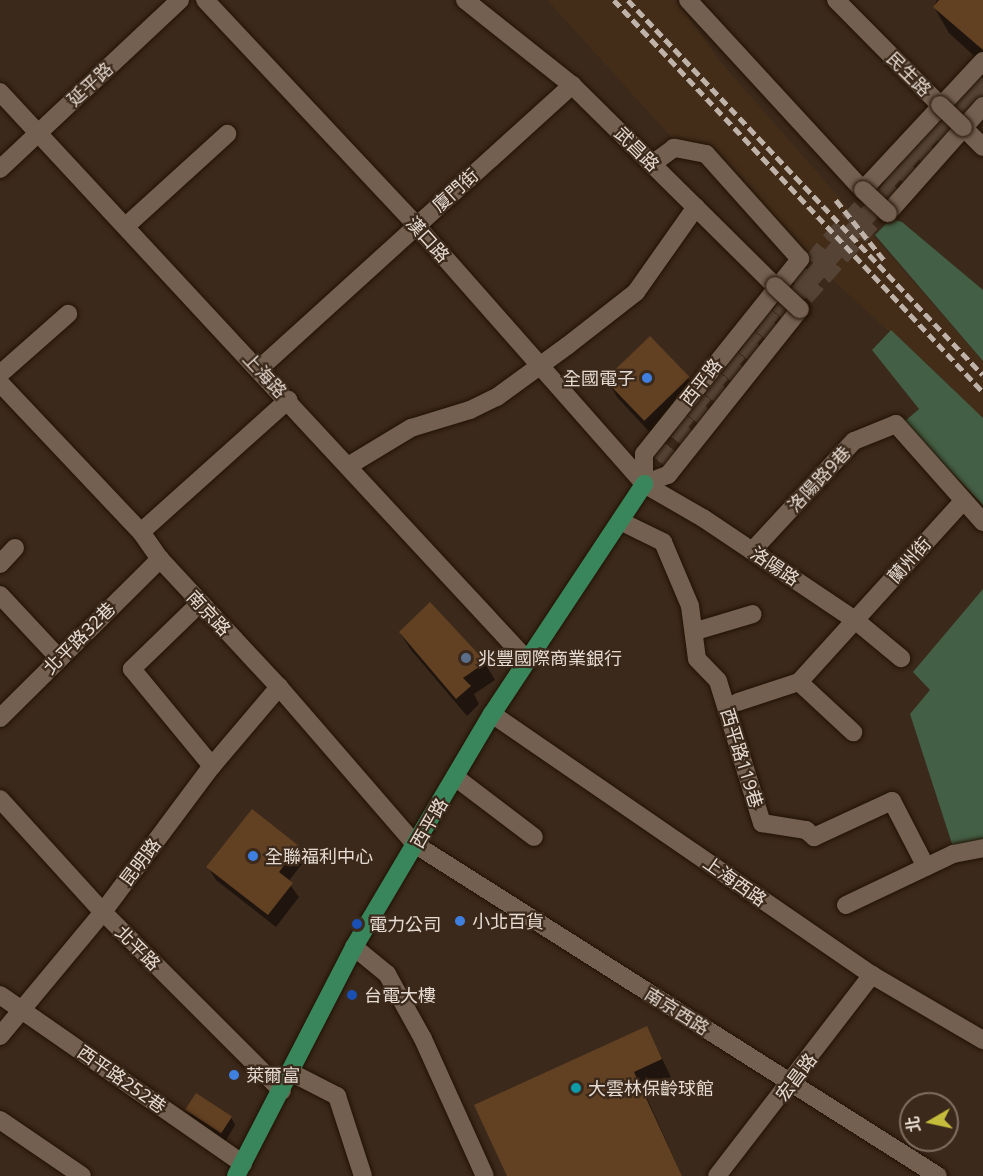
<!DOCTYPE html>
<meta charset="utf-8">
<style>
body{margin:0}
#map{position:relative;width:983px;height:1176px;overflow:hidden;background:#3b291b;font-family:"Noto Sans","Noto Sans TC",sans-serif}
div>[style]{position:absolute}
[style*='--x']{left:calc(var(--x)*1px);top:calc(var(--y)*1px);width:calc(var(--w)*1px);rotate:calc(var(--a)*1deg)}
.built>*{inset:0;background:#432d19}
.green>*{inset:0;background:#435f45}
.shadow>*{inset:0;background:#0007}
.building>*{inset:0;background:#624022;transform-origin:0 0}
.minor-tunnel>*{height:18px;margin-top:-9px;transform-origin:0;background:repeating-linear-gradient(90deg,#554436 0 18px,transparent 0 27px)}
.major-tunnel>*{height:18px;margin-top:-9px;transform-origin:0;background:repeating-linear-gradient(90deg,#554436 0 18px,transparent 0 27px)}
.roads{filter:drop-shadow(0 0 2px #211204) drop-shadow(0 0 2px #211204)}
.minor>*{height:18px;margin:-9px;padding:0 9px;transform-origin:9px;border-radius:9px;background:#736050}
.major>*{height:18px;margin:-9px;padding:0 9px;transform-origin:9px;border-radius:9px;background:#39865d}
.rail>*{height:4.5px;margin-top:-2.25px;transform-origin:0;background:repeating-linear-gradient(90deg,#bfb2a8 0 9px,transparent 0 13.5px)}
.bridges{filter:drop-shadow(0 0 2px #211204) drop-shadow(0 0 2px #211204)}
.minor-bridge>*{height:18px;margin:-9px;padding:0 9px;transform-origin:9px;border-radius:9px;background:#736050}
.dots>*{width:16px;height:16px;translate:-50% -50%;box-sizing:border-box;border:3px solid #3b291b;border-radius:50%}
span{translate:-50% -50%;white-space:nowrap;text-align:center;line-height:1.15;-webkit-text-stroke:4.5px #3b291b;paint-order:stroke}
.street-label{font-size:18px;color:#e6dbd2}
.poi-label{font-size:18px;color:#e6dbd2}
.right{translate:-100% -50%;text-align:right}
.left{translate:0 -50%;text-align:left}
.north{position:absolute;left:899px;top:1092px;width:60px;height:60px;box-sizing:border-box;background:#3b291b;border:2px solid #7f7064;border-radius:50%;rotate:261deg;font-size:16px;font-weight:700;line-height:24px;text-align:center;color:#e6dbd2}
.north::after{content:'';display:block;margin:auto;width:21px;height:27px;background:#c6bc3c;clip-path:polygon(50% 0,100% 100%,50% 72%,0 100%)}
</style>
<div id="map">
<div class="built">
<div style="clip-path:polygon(547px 0,676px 0,724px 66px,983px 361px,983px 418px,797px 247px,709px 152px,671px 137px)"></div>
</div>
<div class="green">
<div style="clip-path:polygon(891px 219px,902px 222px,983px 290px,983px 361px,875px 235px)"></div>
<div style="clip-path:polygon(891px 330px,983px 418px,983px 505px,904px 422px,919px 409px,872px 350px)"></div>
<div style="clip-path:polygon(983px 589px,983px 842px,953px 847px,910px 714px,930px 690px,913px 672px)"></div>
</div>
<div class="shadow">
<div style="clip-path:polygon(937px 0,983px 0,983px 64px,949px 33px,934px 7px)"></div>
<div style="clip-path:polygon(650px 338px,688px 378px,698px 396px,654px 437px,617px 397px,607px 380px)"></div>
<div style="clip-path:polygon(430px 604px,485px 663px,495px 680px,474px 694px,479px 704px,467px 716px,411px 650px,400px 633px)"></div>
<div style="clip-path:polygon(298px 847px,305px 860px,288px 882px,299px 897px,276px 927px,216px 880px,208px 867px)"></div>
<div style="clip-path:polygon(647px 1028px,671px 1077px,643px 1089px,682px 1176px,508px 1176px)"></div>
<div style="clip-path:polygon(187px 1110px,231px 1117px,235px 1125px,225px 1142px,192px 1119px)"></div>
</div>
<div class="building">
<div style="clip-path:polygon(939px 0,983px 0,983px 50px,933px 7px)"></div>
<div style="left:650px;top:336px;width:57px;height:63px;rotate:46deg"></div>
<div style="clip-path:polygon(430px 602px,486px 662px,463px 678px,471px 686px,456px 699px,399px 632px)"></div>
<div style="clip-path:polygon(252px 809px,299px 846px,279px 872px,293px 883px,268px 915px,206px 867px)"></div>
<div style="clip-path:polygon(647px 1026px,662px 1059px,634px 1072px,682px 1176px,507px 1176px,474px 1105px)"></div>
<div style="left:196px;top:1093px;width:43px;height:20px;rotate:33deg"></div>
</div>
<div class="minor-tunnel">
<div style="--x:787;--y:317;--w:159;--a:-48.3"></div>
<div style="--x:675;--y:429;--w:244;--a:-50.5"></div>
<div style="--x:830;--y:241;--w:223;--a:-46.6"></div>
</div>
<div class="major-tunnel">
<div style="--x:644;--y:484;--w:236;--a:-51.2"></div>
<div style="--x:792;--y:300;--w:287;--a:-48.3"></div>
</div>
<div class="roads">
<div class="minor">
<div style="--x:205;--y:0;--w:308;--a:46.8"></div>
<div style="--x:416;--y:225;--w:345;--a:48.6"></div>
<div style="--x:644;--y:484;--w:68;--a:30"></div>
<div style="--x:703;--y:518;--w:183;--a:33.9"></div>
<div style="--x:855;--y:620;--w:60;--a:39.6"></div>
<div style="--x:465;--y:0;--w:137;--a:38.5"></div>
<div style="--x:572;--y:85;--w:286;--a:44.7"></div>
<div style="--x:688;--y:0;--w:258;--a:47.4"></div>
<div style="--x:863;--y:190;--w:176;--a:-47.1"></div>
<div style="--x:836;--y:0;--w:148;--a:45.3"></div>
<div style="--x:0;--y:92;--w:775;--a:47.14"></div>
<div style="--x:963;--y:127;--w:28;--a:45"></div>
<div style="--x:0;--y:169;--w:247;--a:-43.2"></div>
<div style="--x:888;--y:213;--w:143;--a:-48.4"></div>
<div style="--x:126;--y:226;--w:137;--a:-42.3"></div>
<div style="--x:259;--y:369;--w:423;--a:-42.2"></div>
<div style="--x:0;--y:374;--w:91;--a:-41.4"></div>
<div style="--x:0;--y:383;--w:205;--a:46.6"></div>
<div style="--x:141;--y:532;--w:33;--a:55"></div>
<div style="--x:160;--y:559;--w:175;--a:47.1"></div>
<div style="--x:279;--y:687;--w:209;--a:49.1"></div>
<div style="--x:416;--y:845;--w:618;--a:32.38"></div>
<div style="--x:348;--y:466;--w:74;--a:-31.1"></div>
<div style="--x:411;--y:428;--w:62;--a:-17"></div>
<div style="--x:470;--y:410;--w:30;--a:-26"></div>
<div style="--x:497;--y:397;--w:87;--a:-36.1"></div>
<div style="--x:567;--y:346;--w:88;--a:-38"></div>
<div style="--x:636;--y:292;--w:104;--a:-54.8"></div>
<div style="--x:644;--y:484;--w:30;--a:-90"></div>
<div style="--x:644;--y:454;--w:250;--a:-51.3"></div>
<div style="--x:800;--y:259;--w:141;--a:-131.8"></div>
<div style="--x:706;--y:154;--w:33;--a:-169"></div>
<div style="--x:674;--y:148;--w:27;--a:144"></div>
<div style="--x:644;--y:484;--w:26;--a:-21"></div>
<div style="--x:668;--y:475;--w:212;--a:-51.5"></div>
<div style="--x:620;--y:521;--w:48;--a:26"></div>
<div style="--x:663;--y:542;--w:69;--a:67.1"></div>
<div style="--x:690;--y:606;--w:53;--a:82.5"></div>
<div style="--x:697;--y:659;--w:30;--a:46"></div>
<div style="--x:718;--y:681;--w:149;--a:72.8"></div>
<div style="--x:762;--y:823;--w:45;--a:9"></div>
<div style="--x:806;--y:830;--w:11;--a:41"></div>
<div style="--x:814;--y:837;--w:86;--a:-24.8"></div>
<div style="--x:892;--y:801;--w:74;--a:62.7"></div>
<div style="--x:141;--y:532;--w:198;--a:-41.9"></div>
<div style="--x:752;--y:551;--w:150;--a:-47.2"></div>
<div style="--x:854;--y:441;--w:45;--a:-22"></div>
<div style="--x:896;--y:424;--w:131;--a:48.4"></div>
<div style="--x:0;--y:564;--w:22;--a:-47"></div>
<div style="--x:0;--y:595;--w:86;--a:46.9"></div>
<div style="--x:200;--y:603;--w:95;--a:135.9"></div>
<div style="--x:132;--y:669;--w:126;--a:50.5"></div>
<div style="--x:696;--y:631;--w:59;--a:-16.6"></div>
<div style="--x:799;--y:682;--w:74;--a:42.8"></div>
<div style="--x:738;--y:702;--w:64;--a:-18.2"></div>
<div style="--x:799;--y:682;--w:244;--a:-47.8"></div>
<div style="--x:492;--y:714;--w:461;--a:34.5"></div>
<div style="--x:872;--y:975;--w:129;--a:30.4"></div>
<div style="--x:0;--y:718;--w:226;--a:-44.8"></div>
<div style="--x:455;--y:777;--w:99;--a:37.2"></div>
<div style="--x:0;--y:799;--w:153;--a:47.7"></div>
<div style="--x:103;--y:912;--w:253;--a:45"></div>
<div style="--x:846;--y:905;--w:119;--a:-25.5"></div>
<div style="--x:953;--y:854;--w:31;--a:-11"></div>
<div style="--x:354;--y:947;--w:43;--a:39.3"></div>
<div style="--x:387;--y:974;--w:74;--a:61"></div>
<div style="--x:423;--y:1039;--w:150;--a:65.7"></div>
<div style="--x:0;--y:995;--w:296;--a:34.8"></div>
<div style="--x:0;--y:1036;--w:161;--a:-50.3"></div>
<div style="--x:103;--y:912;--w:182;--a:-53.3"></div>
<div style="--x:212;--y:766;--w:104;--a:-49.7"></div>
<div style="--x:292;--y:1073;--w:51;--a:27.1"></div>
<div style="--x:337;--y:1096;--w:84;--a:72"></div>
<div style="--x:0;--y:1120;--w:99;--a:34.3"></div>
<div style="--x:717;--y:1176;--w:254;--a:-52.4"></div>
</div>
<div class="major">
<div style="--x:236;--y:1176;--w:258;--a:-62.7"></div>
<div style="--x:354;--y:947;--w:271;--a:-59.4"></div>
<div style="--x:492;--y:714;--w:276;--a:-56.5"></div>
</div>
</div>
<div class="rail">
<div style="--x:614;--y:0;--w:538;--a:46.73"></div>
<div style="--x:628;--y:0;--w:516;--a:46.57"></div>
<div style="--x:836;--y:200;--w:77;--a:51.3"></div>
</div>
<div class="bridges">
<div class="minor-bridge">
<div style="--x:940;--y:105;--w:32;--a:44"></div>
<div style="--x:863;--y:190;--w:34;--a:43"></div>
<div style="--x:775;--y:286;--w:34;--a:43"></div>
</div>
</div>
<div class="dots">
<div style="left:647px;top:378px;background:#3f7fe0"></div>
<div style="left:466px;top:658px;background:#5c6f8a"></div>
<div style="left:253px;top:856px;background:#3f7fe0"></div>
<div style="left:460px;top:921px;background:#3f7fe0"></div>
<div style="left:357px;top:924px;background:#1a4fb4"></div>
<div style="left:352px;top:995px;background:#1a4fb4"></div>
<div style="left:234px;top:1075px;background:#3f7fe0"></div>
<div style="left:576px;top:1088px;background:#0f9aa8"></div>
</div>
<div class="street-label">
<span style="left:909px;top:74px;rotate:45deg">民生路</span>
<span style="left:90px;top:84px;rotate:-43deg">延平路</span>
<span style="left:637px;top:149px;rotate:45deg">武昌路</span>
<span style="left:455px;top:190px;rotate:-42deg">廈門街</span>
<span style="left:428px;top:239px;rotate:48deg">漢口路</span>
<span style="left:265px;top:375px;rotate:47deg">上海路</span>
<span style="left:701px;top:382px;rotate:-52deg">西平路</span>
<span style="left:819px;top:479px;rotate:-47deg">洛陽路9巷</span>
<span style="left:909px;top:560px;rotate:-48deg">蘭州街</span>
<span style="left:775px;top:566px;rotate:34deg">洛陽路</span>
<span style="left:209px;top:613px;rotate:47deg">南京路</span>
<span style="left:79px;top:638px;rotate:-45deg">北平路32巷</span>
<span style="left:742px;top:758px;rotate:73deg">西平路119巷</span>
<span style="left:429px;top:823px;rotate:-60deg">西平路</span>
<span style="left:140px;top:862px;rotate:-53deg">昆明路</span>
<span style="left:735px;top:881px;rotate:35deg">上海西路</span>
<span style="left:138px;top:948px;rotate:45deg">北平路</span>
<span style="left:677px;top:1011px;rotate:32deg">南京西路</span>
<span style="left:796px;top:1077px;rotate:-53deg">宏昌路</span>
<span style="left:122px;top:1079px;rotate:35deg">西平路252巷</span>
</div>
<div class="poi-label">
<span class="right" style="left:635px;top:378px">全國電子</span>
<span class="left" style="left:478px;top:658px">兆豐國際商業銀行</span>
<span class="left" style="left:265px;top:856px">全聯福利中心</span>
<span class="left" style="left:472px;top:921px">小北百貨</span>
<span class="left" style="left:369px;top:924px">電力公司</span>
<span class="left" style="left:364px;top:995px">台電大樓</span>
<span class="left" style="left:246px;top:1075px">萊爾富</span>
<span class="left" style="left:588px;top:1088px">大雲林保齡球館</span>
</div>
<div class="north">北</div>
</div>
